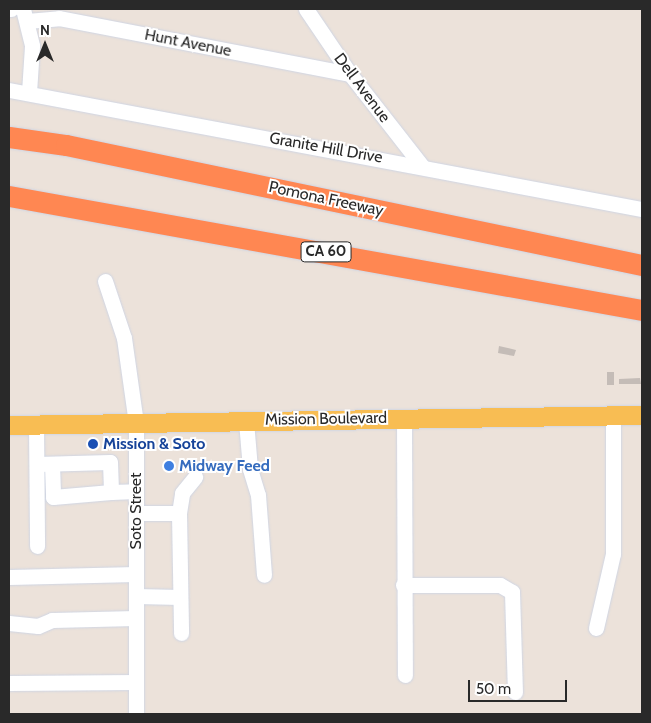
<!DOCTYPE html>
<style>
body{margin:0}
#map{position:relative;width:651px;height:723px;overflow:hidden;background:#ece2da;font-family:Cabin,sans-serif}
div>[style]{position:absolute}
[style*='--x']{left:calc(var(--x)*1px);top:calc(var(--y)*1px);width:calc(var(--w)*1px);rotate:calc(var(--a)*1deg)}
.building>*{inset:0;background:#c4bcb7;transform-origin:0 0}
.roads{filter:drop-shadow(0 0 1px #cfd5e3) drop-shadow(0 0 1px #cfd5e3)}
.minor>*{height:15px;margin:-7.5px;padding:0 7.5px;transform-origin:7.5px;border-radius:7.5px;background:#fff}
.major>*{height:19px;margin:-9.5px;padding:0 9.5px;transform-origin:9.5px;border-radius:9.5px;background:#f8bd53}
.highway>*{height:21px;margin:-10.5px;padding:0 10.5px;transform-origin:10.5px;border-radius:10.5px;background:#ff8752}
.dots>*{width:14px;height:14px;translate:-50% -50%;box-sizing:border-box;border:2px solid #fff;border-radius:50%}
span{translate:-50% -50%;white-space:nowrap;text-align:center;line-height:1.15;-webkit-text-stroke:4px #fff;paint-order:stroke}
.shield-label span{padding:1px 4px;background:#fff;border:1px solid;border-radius:4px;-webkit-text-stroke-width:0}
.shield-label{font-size:15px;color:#292929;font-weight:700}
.street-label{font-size:16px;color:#292929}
.transit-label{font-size:16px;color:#164399;font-weight:700}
.left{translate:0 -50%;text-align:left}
.shop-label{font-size:16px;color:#366cbe;font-weight:700}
.frame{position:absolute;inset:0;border:10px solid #292929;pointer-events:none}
.north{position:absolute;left:20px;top:20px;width:50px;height:50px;-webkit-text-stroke:4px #fff;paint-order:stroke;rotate:0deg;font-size:14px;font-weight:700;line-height:20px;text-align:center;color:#292929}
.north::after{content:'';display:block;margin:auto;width:18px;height:22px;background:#292929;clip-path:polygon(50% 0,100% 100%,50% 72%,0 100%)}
.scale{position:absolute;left:468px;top:680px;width:99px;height:22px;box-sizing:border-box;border:2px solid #292929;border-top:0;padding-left:6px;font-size:15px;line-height:18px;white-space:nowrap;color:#292929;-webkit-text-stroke:4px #fff;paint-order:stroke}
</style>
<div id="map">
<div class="building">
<div style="clip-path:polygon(499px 346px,516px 350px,514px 356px,498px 353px)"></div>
<div style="left:607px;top:372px;width:7px;height:13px"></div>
<div style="clip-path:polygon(640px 378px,641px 384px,619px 384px,619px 379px)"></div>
</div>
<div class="roads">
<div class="minor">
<div style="--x:9;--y:9;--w:2;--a:0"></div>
<div style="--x:23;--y:9;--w:38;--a:76"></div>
<div style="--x:32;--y:46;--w:47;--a:93.7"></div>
<div style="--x:306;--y:9;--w:78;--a:55.9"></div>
<div style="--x:350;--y:74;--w:117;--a:52"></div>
<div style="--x:27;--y:21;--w:32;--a:-5"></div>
<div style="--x:59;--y:18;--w:296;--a:10.9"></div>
<div style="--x:9;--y:90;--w:644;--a:10.65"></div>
<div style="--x:105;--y:281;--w:60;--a:71.6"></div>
<div style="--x:124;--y:338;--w:86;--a:82"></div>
<div style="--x:136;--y:423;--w:291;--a:90"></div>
<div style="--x:404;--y:417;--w:258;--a:89.8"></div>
<div style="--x:246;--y:421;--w:48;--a:85.2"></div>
<div style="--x:250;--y:469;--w:27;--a:73"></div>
<div style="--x:258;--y:495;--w:80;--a:85.7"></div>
<div style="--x:36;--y:424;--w:122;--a:89.5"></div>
<div style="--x:37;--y:464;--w:73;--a:-1.6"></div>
<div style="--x:110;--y:462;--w:30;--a:88"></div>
<div style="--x:111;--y:492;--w:25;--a:-2"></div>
<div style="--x:52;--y:464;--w:33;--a:88"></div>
<div style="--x:53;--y:497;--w:58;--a:-4.9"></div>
<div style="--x:136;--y:513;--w:43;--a:0"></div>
<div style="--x:179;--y:513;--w:20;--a:-81"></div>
<div style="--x:182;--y:493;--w:21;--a:-51"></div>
<div style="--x:179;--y:513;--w:120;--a:89"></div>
<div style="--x:9;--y:577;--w:127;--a:-1.4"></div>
<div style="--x:403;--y:585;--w:97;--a:0"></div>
<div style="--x:500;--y:585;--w:14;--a:30"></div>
<div style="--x:512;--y:592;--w:100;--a:88.3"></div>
<div style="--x:136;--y:596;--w:44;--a:1.3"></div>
<div style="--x:9;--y:623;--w:29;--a:6"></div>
<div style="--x:38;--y:626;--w:15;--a:-23"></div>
<div style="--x:52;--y:620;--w:84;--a:-1.4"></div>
<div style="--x:596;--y:628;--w:76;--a:-77.1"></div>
<div style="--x:613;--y:554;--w:140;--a:-90"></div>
<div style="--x:9;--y:683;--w:127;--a:-0.5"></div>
</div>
<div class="major">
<div style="--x:9;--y:425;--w:633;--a:-0.91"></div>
</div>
<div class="highway">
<div style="--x:9;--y:137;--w:58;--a:8"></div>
<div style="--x:66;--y:145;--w:588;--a:11.77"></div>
<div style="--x:9;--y:196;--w:643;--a:10.21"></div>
</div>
</div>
<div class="dots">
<div style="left:93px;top:444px;background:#1a4fb4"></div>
<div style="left:169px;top:466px;background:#3f7fe0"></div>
</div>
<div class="shield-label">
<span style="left:326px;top:252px">CA 60</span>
</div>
<div class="street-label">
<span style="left:188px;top:43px;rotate:11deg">Hunt Avenue</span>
<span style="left:362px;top:88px;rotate:53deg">Dell Avenue</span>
<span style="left:326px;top:148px;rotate:10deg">Granite Hill Drive</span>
<span style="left:326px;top:199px;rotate:12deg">Pomona Freeway</span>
<span style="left:326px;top:419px;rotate:-1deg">Mission Boulevard</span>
<span style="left:136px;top:511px;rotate:-90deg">Soto Street</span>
</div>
<div class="transit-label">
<span class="left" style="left:103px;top:444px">Mission &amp; Soto</span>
</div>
<div class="shop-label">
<span class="left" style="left:179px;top:466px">Midway Feed</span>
</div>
<div class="frame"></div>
<div class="north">N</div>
<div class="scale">50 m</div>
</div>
